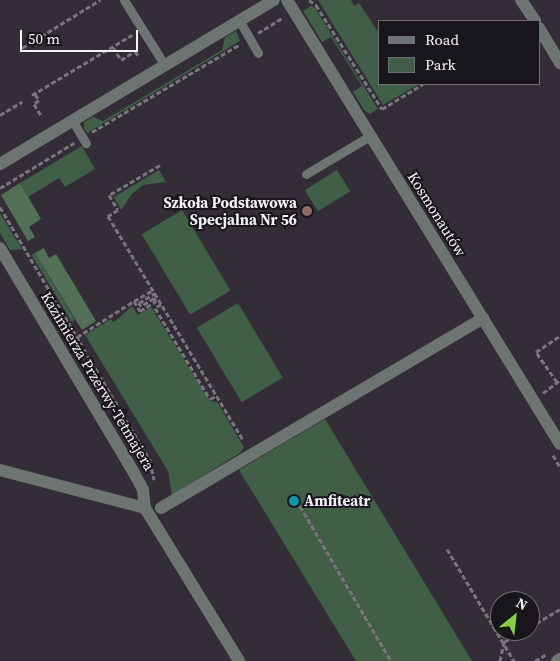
<!DOCTYPE html>
<meta charset="utf-8">
<style>
body{margin:0}
#map{position:relative;width:560px;height:661px;overflow:hidden;background:#332d37;font-family:"Source Serif 4",serif}
div>[style]{position:absolute}
[style*='--x']{left:calc(var(--x)*1px);top:calc(var(--y)*1px);width:calc(var(--w)*1px);rotate:calc(var(--a)*1deg)}
.green>*{inset:0;background:#405f46;transform-origin:0 0}
.forest>*{inset:0;background:#517056}
.path>*{height:3px;margin-top:-1.5px;transform-origin:0;background:repeating-linear-gradient(90deg,#79747d 0 5px,transparent 0 7.5px)}
.lane>*{height:9px;margin:-4.5px;padding:0 4.5px;transform-origin:4.5px;border-radius:4.5px;background:#6e7471}
.street>*{height:12px;margin:-6px;padding:0 6px;transform-origin:6px;border-radius:6px;background:#6e7471}
.dots>*{width:14px;height:14px;translate:-50% -50%;box-sizing:border-box;border:2px solid #19161b;border-radius:50%}
span{translate:-50% -50%;white-space:nowrap;text-align:center;line-height:1.15;-webkit-text-stroke:4px #19161b;paint-order:stroke}
.poi-label{font-size:15px;color:#f6f2f9;font-weight:700}
.right{translate:-100% -50%;text-align:right}
.left{translate:0 -50%;text-align:left}
.street-label{font-size:15px;color:#f6f2f9}
.legend{position:absolute;left:378px;top:20px;width:162px;height:65px;box-sizing:border-box;background:#19161b;border:1px solid #716e74;margin:0;padding:6px 9px;list-style:none;font-size:15px;color:#f6f2f9}
.legend li{display:flex;align-items:center;gap:10px;height:25px}
.legend b{width:25px;border:1px solid #716e74}
.north{position:absolute;left:490px;top:591px;width:50px;height:50px;box-sizing:border-box;background:#19161b;border:1px solid #716e74;border-radius:50%;rotate:29deg;font-size:14px;font-weight:700;line-height:20px;text-align:center;color:#f6f2f9}
.north::after{content:'';display:block;margin:auto;width:18px;height:22px;background:#8ace48;clip-path:polygon(50% 0,100% 100%,50% 72%,0 100%)}
.scale{position:absolute;left:20px;top:30px;width:118px;height:22px;box-sizing:border-box;border:2px solid #f6f2f9;border-top:0;padding-left:6px;font-size:15px;line-height:18px;white-space:nowrap;color:#f6f2f9;-webkit-text-stroke:4px #19161b;paint-order:stroke}
</style>
<div id="map">
<div class="green">
<div style="clip-path:polygon(318px 0,351px 0,354px 6px,359px 3px,379px 33px,379px 84px,419px 84px,383px 105px)"></div>
<div style="clip-path:polygon(311px 6px,315px 8px,378px 109px,370px 114px,364px 110px,353px 92px,362px 86px,331px 37px,322px 42px,303px 11px)"></div>
<div style="clip-path:polygon(236px 31px,240px 41px,87px 133px,84px 128px,84px 122px,93px 117px,103px 121px,222px 50px,225px 37px)"></div>
<div style="clip-path:polygon(82px 146px,95px 169px,65px 187px,59px 178px,28px 197px,20px 183px)"></div>
<div style="clip-path:polygon(159px 170px,166px 182px,143px 185px,132px 194px,121px 210px,114px 197px)"></div>
<div style="left:337px;top:170px;width:25px;height:38px;rotate:58deg"></div>
<div style="left:182px;top:210px;width:94px;height:47px;rotate:59deg"></div>
<div style="clip-path:polygon(0 213px,22px 249px,10px 250px,0 233px)"></div>
<div style="left:35px;top:253px;width:78px;height:4px;rotate:59deg"></div>
<div style="left:238px;top:303px;width:87px;height:48px;rotate:59deg"></div>
<div style="clip-path:polygon(132px 306px,138px 315px,151px 307px,210px 401px,217px 402px,244px 447px,240px 453px,172px 495px,168px 471px,85px 335px,111px 319px,113px 322px,118px 319px)"></div>
<div style="clip-path:polygon(325px 419px,472px 661px,356px 661px,239px 470px)"></div>
</div>
<div class="forest">
<div style="clip-path:polygon(20px 183px,41px 219px,29px 227px,35px 237px,28px 241px,1px 195px)"></div>
<div style="clip-path:polygon(44px 248px,49px 258px,56px 254px,96px 321px,82px 330px,35px 253px)"></div>
</div>
<div class="path">
<div style="--x:309;--y:0;--w:9;--a:36"></div>
<div style="--x:316;--y:5;--w:123;--a:57.6"></div>
<div style="--x:382;--y:109;--w:48;--a:-31.4"></div>
<div style="--x:258;--y:33;--w:28;--a:-32"></div>
<div style="--x:113;--y:47;--w:15;--a:58"></div>
<div style="--x:121;--y:60;--w:17;--a:-33"></div>
<div style="--x:135;--y:51;--w:7;--a:56"></div>
<div style="--x:22;--y:48;--w:92;--a:-31.6"></div>
<div style="--x:35;--y:94;--w:7;--a:56"></div>
<div style="--x:39;--y:100;--w:6;--a:141"></div>
<div style="--x:34;--y:104;--w:15;--a:58"></div>
<div style="--x:32;--y:95;--w:117;--a:-31"></div>
<div style="--x:0;--y:115;--w:26;--a:-31"></div>
<div style="--x:92;--y:132;--w:172;--a:-30.7"></div>
<div style="--x:160;--y:165;--w:59;--a:149.5"></div>
<div style="--x:109;--y:195;--w:17;--a:59"></div>
<div style="--x:118;--y:210;--w:12;--a:149"></div>
<div style="--x:108;--y:216;--w:262;--a:58.9"></div>
<div style="--x:0;--y:188;--w:87;--a:-31.3"></div>
<div style="--x:0;--y:207;--w:295;--a:59.4"></div>
<div style="--x:150;--y:461;--w:19;--a:78"></div>
<div style="--x:134;--y:301;--w:22;--a:-30"></div>
<div style="--x:161;--y:304;--w:7;--a:146"></div>
<div style="--x:155;--y:308;--w:106;--a:58.9"></div>
<div style="--x:210;--y:399;--w:7;--a:-27"></div>
<div style="--x:77;--y:337;--w:67;--a:-32.3"></div>
<div style="--x:134;--y:301;--w:12;--a:59"></div>
<div style="--x:140;--y:311;--w:19;--a:-32"></div>
<div style="--x:156;--y:301;--w:4;--a:-124"></div>
<div style="--x:154;--y:298;--w:15;--a:148"></div>
<div style="--x:141;--y:306;--w:4;--a:-124"></div>
<div style="--x:139;--y:303;--w:19;--a:-32"></div>
<div style="--x:557;--y:382;--w:37;--a:-125"></div>
<div style="--x:536;--y:352;--w:29;--a:-34"></div>
<div style="--x:543;--y:393;--w:21;--a:-37"></div>
<div style="--x:553;--y:455;--w:14;--a:60"></div>
<div style="--x:300;--y:506;--w:180;--a:59.6"></div>
<div style="--x:447;--y:549;--w:131;--a:59.1"></div>
<div style="--x:530;--y:627;--w:35;--a:-31"></div>
<div style="--x:500;--y:661;--w:19;--a:-78"></div>
<div style="--x:504;--y:642;--w:21;--a:-31"></div>
<div style="--x:535;--y:661;--w:12;--a:-31"></div>
</div>
<div class="lane">
<div style="--x:124;--y:0;--w:75;--a:58"></div>
<div style="--x:239;--y:20;--w:38;--a:60"></div>
<div style="--x:72;--y:120;--w:27;--a:59"></div>
<div style="--x:306;--y:174;--w:74;--a:-30.7"></div>
</div>
<div class="street">
<div style="--x:287;--y:0;--w:521;--a:58.41"></div>
<div style="--x:521;--y:0;--w:25;--a:56"></div>
<div style="--x:539;--y:28;--w:41;--a:59"></div>
<div style="--x:0;--y:164;--w:319;--a:-30.9"></div>
<div style="--x:0;--y:248;--w:260;--a:59.2"></div>
<div style="--x:133;--y:471;--w:21;--a:62"></div>
<div style="--x:143;--y:490;--w:18;--a:84"></div>
<div style="--x:145;--y:508;--w:180;--a:58.4"></div>
<div style="--x:0;--y:470;--w:150;--a:14.7"></div>
<div style="--x:161;--y:508;--w:374;--a:-30.5"></div>
<div style="--x:557;--y:661;--w:4;--a:-34"></div>
</div>
<div class="dots">
<div style="left:307px;top:211px;background:#8d6e63"></div>
<div style="left:294px;top:501px;background:#0f9aa8"></div>
</div>
<div class="poi-label">
<span class="right" style="left:297px;top:211px">Szkoła Podstawowa<br>Specjalna Nr 56</span>
<span class="left" style="left:304px;top:501px">Amfiteatr</span>
</div>
<div class="street-label">
<span style="left:437px;top:214px;rotate:58deg">Kosmonautów</span>
<span style="left:98px;top:381px;rotate:59deg">Kazimierza Przerwy-Tetmajera</span>
</div>
<ul class="legend">
<li><b style="height:6px;background:#6e7471"></b>Road</li>
<li><b style="height:14px;background:#405f46"></b>Park</li>
</ul>
<div class="north">N</div>
<div class="scale">50 m</div>
</div>
